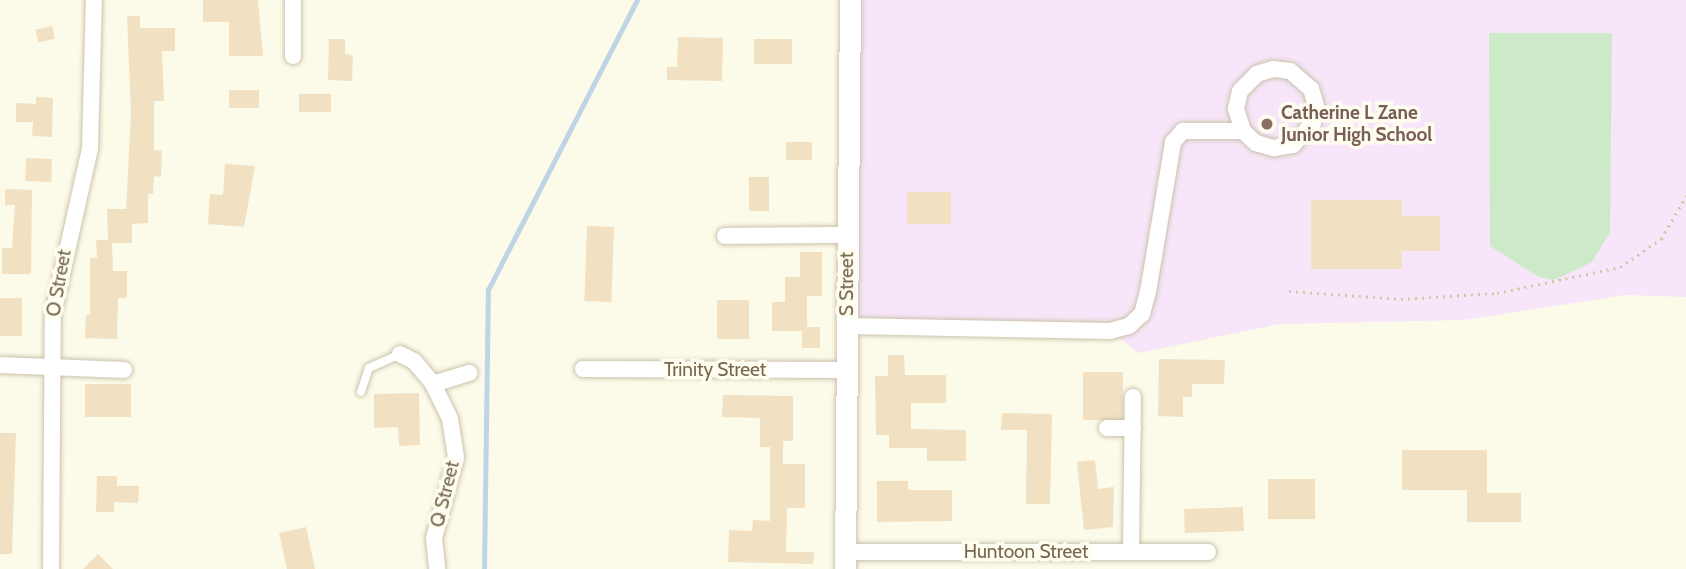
<!DOCTYPE html>
<style>
body{margin:0}
#map{position:relative;width:1686px;height:569px;overflow:hidden;background:#fcfae9;font-family:Cabin,sans-serif}
div>[style]{position:absolute}
[style*='--x']{left:calc(var(--x)*1px);top:calc(var(--y)*1px);width:calc(var(--w)*1px);rotate:calc(var(--a)*1deg)}
.education>*{inset:0;background:#f7e6f9}
.green>*{inset:0;background:#cceac7}
.stream>*{height:4.5px;margin:-2.25px;padding:0 2.25px;transform-origin:2.25px;border-radius:2.25px;background:#bed5e5}
.building>*{inset:0;background:#f1e1c2;transform-origin:0 0}
.path>*{height:2.5px;margin-top:-1.25px;transform-origin:0;background:repeating-linear-gradient(90deg,#d6c5a4 0 2px,transparent 0 7px)}
.roads{filter:drop-shadow(0 0 2px #ccc2ac) drop-shadow(0 0 2px #ccc2ac)}
.lane>*{height:8px;margin:-4px;padding:0 4px;transform-origin:4px;border-radius:4px;background:#fff}
.street>*{height:16px;margin:-8px;padding:0 8px;transform-origin:8px;border-radius:8px;background:#fff}
.secondary>*{height:21px;margin:-10.5px;padding:0 10.5px;transform-origin:10.5px;border-radius:10.5px;background:#fff}
.dots>*{width:19px;height:19px;translate:-50% -50%;box-sizing:border-box;border:4px solid #fefdf0;border-radius:50%}
span{translate:-50% -50%;white-space:nowrap;text-align:center;line-height:1.15;-webkit-text-stroke:7px #fefdf0;paint-order:stroke}
.education-label{font-size:19px;color:#785e54;font-weight:700}
.left{translate:0 -50%;text-align:left}
.street-label{font-size:19px;color:#76674d}
</style>
<div id="map">
<div class="education">
<div style="clip-path:polygon(850px 0,1686px 0,1686px 297px,1625px 295px,1464px 320px,1279px 324px,1139px 353px,1110px 331px,847px 326px)"></div>
</div>
<div class="green">
<div style="clip-path:polygon(1489px 33px,1612px 33px,1610px 232px,1592px 262px,1554px 280px,1539px 277px,1490px 246px)"></div>
</div>
<div class="stream">
<div style="--x:484;--y:569;--w:279;--a:-89.2"></div>
<div style="--x:488;--y:290;--w:326;--a:-62.8"></div>
</div>
<div class="building">
<div style="clip-path:polygon(203px 0,258px 0,263px 56px,229px 56px,229px 22px,203px 22px)"></div>
<div style="clip-path:polygon(127px 16px,140px 16px,140px 28px,175px 28px,175px 51px,162px 51px,164px 101px,154px 101px,154px 150px,162px 151px,161px 177px,154px 176px,153px 194px,148px 194px,148px 223px,132px 224px,132px 243px,112px 243px,113px 271px,127px 271px,127px 298px,118px 298px,117px 339px,85px 338px,86px 315px,90px 315px,90px 258px,97px 258px,96px 240px,108px 240px,107px 209px,126px 209px,131px 113px)"></div>
<div style="left:52px;top:26px;width:13px;height:17px;rotate:77deg"></div>
<div style="clip-path:polygon(678px 37px,723px 38px,722px 81px,667px 80px,667px 67px,677px 67px)"></div>
<div style="clip-path:polygon(329px 39px,345px 39px,345px 54px,353px 55px,352px 81px,328px 80px)"></div>
<div style="left:754px;top:39px;width:38px;height:25px"></div>
<div style="left:229px;top:90px;width:30px;height:18px"></div>
<div style="left:299px;top:94px;width:32px;height:18px"></div>
<div style="clip-path:polygon(36px 97px,53px 98px,52px 137px,32px 136px,33px 122px,16px 122px,16px 103px,36px 104px)"></div>
<div style="left:786px;top:142px;width:26px;height:18px"></div>
<div style="left:26px;top:158px;width:26px;height:23px;rotate:2deg"></div>
<div style="clip-path:polygon(225px 164px,255px 166px,244px 227px,208px 224px,210px 194px,223px 195px)"></div>
<div style="left:749px;top:177px;width:20px;height:34px"></div>
<div style="clip-path:polygon(5px 189px,32px 190px,31px 274px,2px 274px,2px 248px,12px 248px,15px 205px,5px 205px)"></div>
<div style="left:907px;top:192px;width:44px;height:32px"></div>
<div style="clip-path:polygon(1311px 200px,1402px 200px,1402px 216px,1440px 216px,1440px 251px,1402px 251px,1402px 269px,1311px 269px)"></div>
<div style="left:587px;top:226px;width:27px;height:75px;rotate:2deg"></div>
<div style="clip-path:polygon(800px 252px,822px 252px,822px 296px,807px 296px,807px 327px,820px 327px,820px 348px,802px 348px,802px 331px,772px 331px,772px 302px,785px 302px,785px 277px,800px 277px)"></div>
<div style="left:0;top:298px;width:22px;height:38px"></div>
<div style="left:717px;top:300px;width:32px;height:39px"></div>
<div style="clip-path:polygon(888px 355px,904px 355px,905px 375px,946px 375px,946px 403px,911px 403px,911px 429px,966px 430px,966px 461px,927px 461px,927px 448px,889px 448px,889px 435px,876px 435px,875px 376px,888px 376px)"></div>
<div style="clip-path:polygon(1159px 359px,1225px 360px,1224px 384px,1192px 384px,1192px 397px,1183px 397px,1183px 417px,1158px 416px)"></div>
<div style="left:1083px;top:372px;width:40px;height:48px"></div>
<div style="left:85px;top:384px;width:46px;height:33px"></div>
<div style="clip-path:polygon(419px 393px,420px 445px,399px 446px,398px 427px,374px 428px,374px 394px)"></div>
<div style="clip-path:polygon(723px 395px,793px 396px,793px 441px,783px 441px,783px 464px,805px 464px,805px 508px,787px 508px,786px 552px,814px 552px,813px 564px,728px 562px,729px 530px,752px 531px,753px 520px,770px 521px,770px 447px,760px 447px,760px 418px,722px 417px)"></div>
<div style="clip-path:polygon(1002px 413px,1052px 414px,1050px 504px,1026px 504px,1027px 430px,1001px 430px)"></div>
<div style="clip-path:polygon(0 433px,16px 433px,12px 554px,0 554px)"></div>
<div style="clip-path:polygon(1402px 450px,1487px 450px,1487px 493px,1521px 493px,1521px 522px,1467px 522px,1467px 490px,1402px 490px)"></div>
<div style="clip-path:polygon(1095px 460px,1098px 489px,1114px 487px,1113px 527px,1084px 530px,1077px 462px)"></div>
<div style="clip-path:polygon(97px 476px,117px 476px,117px 486px,139px 486px,138px 503px,114px 502px,114px 512px,96px 512px)"></div>
<div style="left:1268px;top:479px;width:47px;height:40px"></div>
<div style="clip-path:polygon(877px 481px,908px 481px,908px 490px,952px 490px,952px 521px,877px 522px)"></div>
<div style="left:1243px;top:507px;width:24px;height:59px;rotate:88deg"></div>
<div style="clip-path:polygon(306px 527px,315px 569px,287px 569px,279px 533px)"></div>
<div style="clip-path:polygon(98px 554px,113px 569px,83px 569px)"></div>
</div>
<div class="path">
<div style="--x:1289;--y:291;--w:112;--a:4.1"></div>
<div style="--x:1401;--y:299;--w:96;--a:-3.6"></div>
<div style="--x:1497;--y:293;--w:126;--a:-11.9"></div>
<div style="--x:1620;--y:267;--w:50;--a:-34.3"></div>
<div style="--x:1661;--y:239;--w:50;--a:-59.8"></div>
</div>
<div class="roads">
<div class="lane">
<div style="--x:361;--y:392;--w:25;--a:-72"></div>
<div style="--x:369;--y:368;--w:34;--a:-24"></div>
</div>
<div class="street">
<div style="--x:293;--y:0;--w:56;--a:90"></div>
<div style="--x:725;--y:236;--w:122;--a:-0.5"></div>
<div style="--x:847;--y:326;--w:263;--a:1.1"></div>
<div style="--x:1110;--y:331;--w:20;--a:-15"></div>
<div style="--x:1129;--y:326;--w:18;--a:-43"></div>
<div style="--x:1142;--y:314;--w:23;--a:-75"></div>
<div style="--x:1148;--y:292;--w:152;--a:-80.5"></div>
<div style="--x:1173;--y:142;--w:15;--a:-48"></div>
<div style="--x:1183;--y:131;--w:60;--a:0"></div>
<div style="--x:1243;--y:131;--w:18;--a:43"></div>
<div style="--x:1256;--y:143;--w:19;--a:16"></div>
<div style="--x:1274;--y:148;--w:19;--a:-9"></div>
<div style="--x:1293;--y:145;--w:30;--a:-48"></div>
<div style="--x:1313;--y:123;--w:17;--a:-80"></div>
<div style="--x:1316;--y:106;--w:18;--a:-106"></div>
<div style="--x:1311;--y:89;--w:28;--a:-139"></div>
<div style="--x:1290;--y:71;--w:17;--a:-173"></div>
<div style="--x:1273;--y:69;--w:17;--a:163"></div>
<div style="--x:1257;--y:74;--w:24;--a:135"></div>
<div style="--x:1240;--y:91;--w:18;--a:103"></div>
<div style="--x:1236;--y:109;--w:23;--a:72"></div>
<div style="--x:400;--y:354;--w:16;--a:27"></div>
<div style="--x:414;--y:361;--w:30;--a:50"></div>
<div style="--x:433;--y:384;--w:39;--a:64"></div>
<div style="--x:450;--y:419;--w:39;--a:81"></div>
<div style="--x:456;--y:458;--w:83;--a:105.4"></div>
<div style="--x:434;--y:538;--w:31;--a:84"></div>
<div style="--x:0;--y:365;--w:124;--a:2.3"></div>
<div style="--x:583;--y:369;--w:263;--a:0.2"></div>
<div style="--x:433;--y:384;--w:38;--a:-17"></div>
<div style="--x:1107;--y:428;--w:26;--a:0"></div>
<div style="--x:845;--y:552;--w:363;--a:0"></div>
<div style="--x:1131;--y:552;--w:155;--a:-89.3"></div>
<div style="--x:51;--y:569;--w:255;--a:-89.6"></div>
<div style="--x:53;--y:314;--w:170;--a:-77.4"></div>
<div style="--x:90;--y:148;--w:148;--a:-88.5"></div>
</div>
<div class="secondary">
<div style="--x:845;--y:569;--w:569;--a:-89.5"></div>
</div>
</div>
<div class="dots">
<div style="left:1267px;top:124px;background:#8d6e63"></div>
</div>
<div class="education-label">
<span class="left" style="left:1281px;top:124px">Catherine L Zane<br>Junior High School</span>
</div>
<div class="street-label">
<span style="left:59px;top:283px;rotate:-80deg">O Street</span>
<span style="left:847px;top:284px;rotate:-90deg">S Street</span>
<span style="left:715px;top:370px">Trinity Street</span>
<span style="left:445px;top:494px;rotate:-76deg">Q Street</span>
<span style="left:1026px;top:552px">Huntoon Street</span>
</div>
</div>
